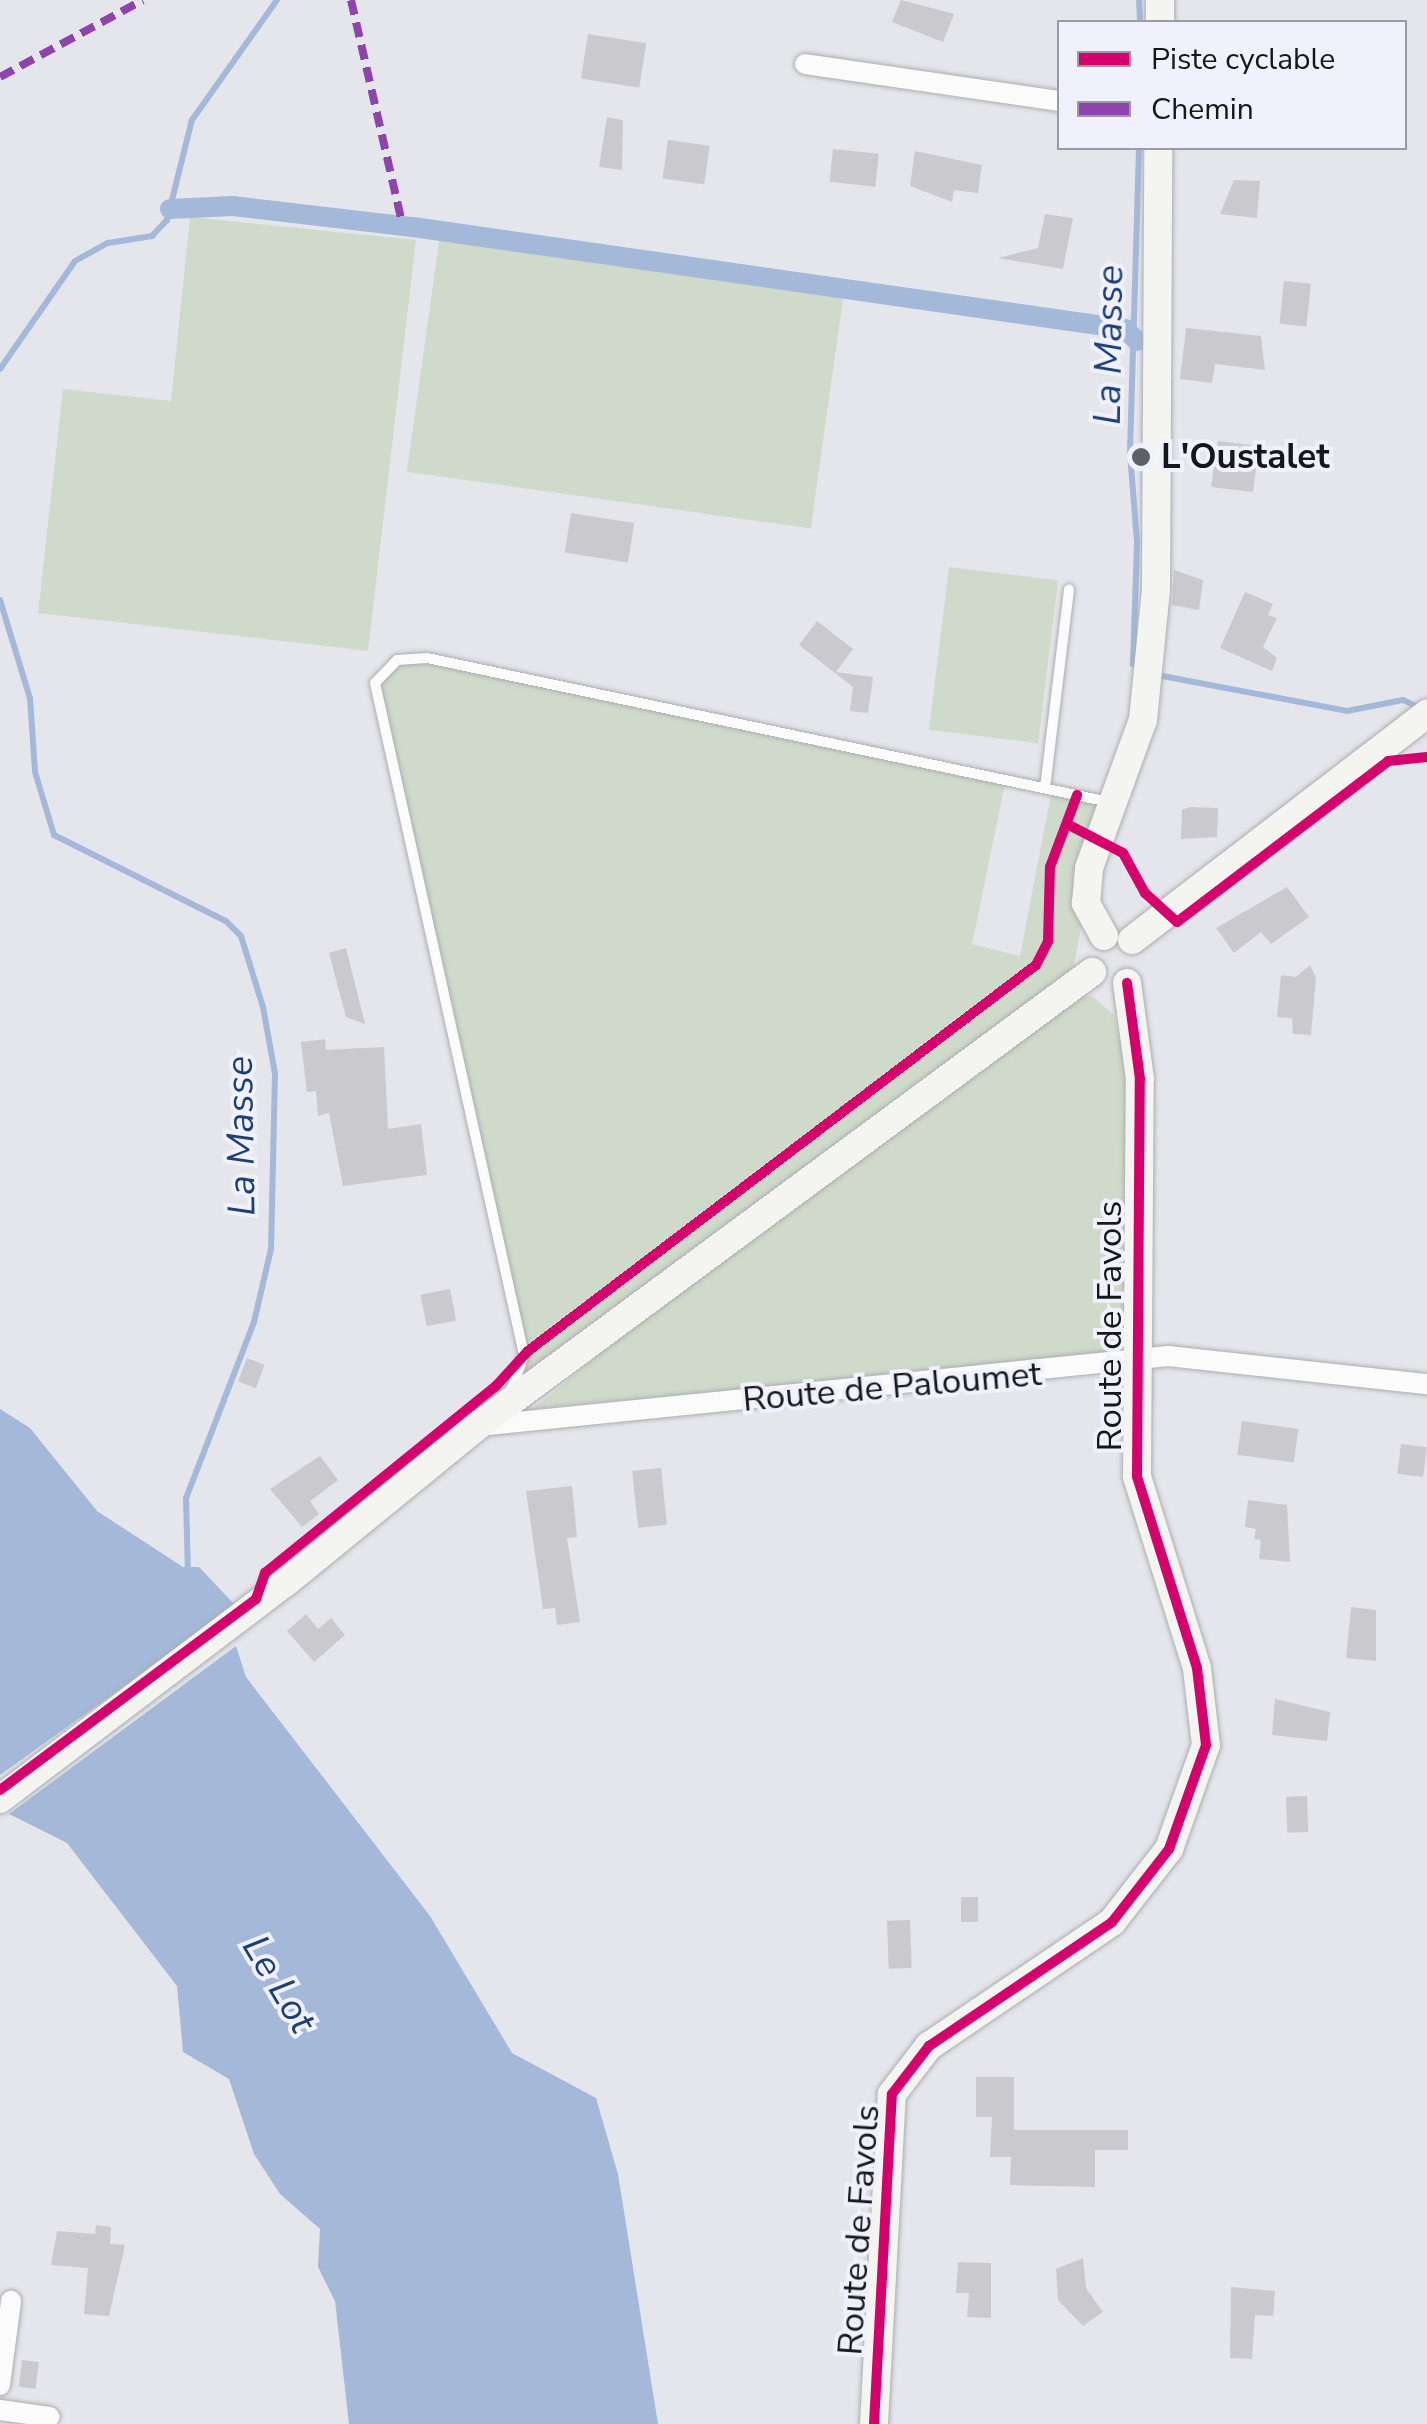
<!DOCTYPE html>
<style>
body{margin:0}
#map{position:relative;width:1427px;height:2424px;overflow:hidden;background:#e5e6eb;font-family:"Nunito Sans",sans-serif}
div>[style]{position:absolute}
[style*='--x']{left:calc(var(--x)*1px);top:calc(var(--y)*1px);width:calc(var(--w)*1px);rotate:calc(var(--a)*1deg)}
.green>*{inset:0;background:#cfdaca;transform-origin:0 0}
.water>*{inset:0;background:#a4b8d9}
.stream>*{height:6px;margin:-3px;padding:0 3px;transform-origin:3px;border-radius:3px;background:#a4b8d9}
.canal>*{height:20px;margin:-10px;padding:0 10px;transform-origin:10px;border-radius:10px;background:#a4b8d9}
.building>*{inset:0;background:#cac9cd;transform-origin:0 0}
.roads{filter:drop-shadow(0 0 2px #acadb1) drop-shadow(0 0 2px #acadb1)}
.lane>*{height:10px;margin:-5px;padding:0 5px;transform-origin:5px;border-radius:5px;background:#fbfbfc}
.street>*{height:20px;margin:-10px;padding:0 10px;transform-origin:10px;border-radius:10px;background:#fbfbfc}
.secondary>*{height:28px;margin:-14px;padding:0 14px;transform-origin:14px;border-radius:14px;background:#f4f4f0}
.quiet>*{height:8px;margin-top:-4px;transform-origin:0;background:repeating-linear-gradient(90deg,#8e44ad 0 15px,transparent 0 23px)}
.cycleway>*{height:10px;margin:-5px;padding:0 5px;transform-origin:5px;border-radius:5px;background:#d6006c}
.dots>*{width:28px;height:28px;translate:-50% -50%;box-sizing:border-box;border:5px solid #f0f1fc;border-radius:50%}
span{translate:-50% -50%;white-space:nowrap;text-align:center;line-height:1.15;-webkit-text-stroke:8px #f0f1fc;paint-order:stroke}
.poi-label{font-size:35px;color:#16171a;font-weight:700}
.left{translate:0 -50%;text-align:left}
.street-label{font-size:35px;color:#16171a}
.water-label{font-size:38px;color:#1c3f76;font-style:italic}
.legend{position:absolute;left:1057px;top:20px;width:350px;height:130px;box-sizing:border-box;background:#f0f1fc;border:2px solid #999aa2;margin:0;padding:12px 18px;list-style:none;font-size:30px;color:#16171a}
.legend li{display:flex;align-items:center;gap:20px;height:50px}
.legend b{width:50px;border:2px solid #999aa2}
</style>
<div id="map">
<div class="green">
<div style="clip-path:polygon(190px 217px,416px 240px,368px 651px,38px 613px,63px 389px,171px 401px)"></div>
<div style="left:440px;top:235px;width:408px;height:239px;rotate:8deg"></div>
<div style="left:949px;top:567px;width:110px;height:164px;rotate:7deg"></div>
<div style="clip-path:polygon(427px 658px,1006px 779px,972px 944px,1020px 956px,1052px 789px,1117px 804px,1086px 903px,1070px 986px,529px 1387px,375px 683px,397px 660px)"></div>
<div style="clip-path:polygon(1092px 996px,1114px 1015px,1130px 1087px,1122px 1354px,533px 1409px,667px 1298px,1073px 997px)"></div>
</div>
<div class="water">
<div style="clip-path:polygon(0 1409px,30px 1428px,97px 1511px,183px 1567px,199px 1567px,236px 1606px,0 1775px)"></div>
<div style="clip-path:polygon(236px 1646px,246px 1677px,430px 1916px,512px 2053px,596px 2098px,618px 2174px,658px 2424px,349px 2424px,335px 2301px,318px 2267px,320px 2229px,280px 2194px,254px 2154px,229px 2079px,183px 2052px,177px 1986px,67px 1843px,9px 1814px)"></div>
</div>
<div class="stream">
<div style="--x:1139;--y:0;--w:22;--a:87"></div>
<div style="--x:1139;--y:148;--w:305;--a:91.7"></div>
<div style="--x:1130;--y:453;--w:89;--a:85.5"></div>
<div style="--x:1137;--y:542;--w:122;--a:91.9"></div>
<div style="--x:1133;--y:664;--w:9;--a:27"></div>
<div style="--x:0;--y:369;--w:131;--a:-55.2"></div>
<div style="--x:75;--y:261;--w:38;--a:-29"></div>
<div style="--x:108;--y:243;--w:45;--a:-9"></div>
<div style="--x:152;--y:236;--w:22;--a:-47"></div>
<div style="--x:167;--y:220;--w:103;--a:-76"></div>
<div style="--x:192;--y:120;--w:147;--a:-54.7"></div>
<div style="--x:0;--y:600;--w:102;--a:73"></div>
<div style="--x:30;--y:698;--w:74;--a:86.1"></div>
<div style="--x:35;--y:772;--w:66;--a:73.2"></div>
<div style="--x:54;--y:835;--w:192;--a:26.6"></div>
<div style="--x:226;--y:921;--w:21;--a:45"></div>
<div style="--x:241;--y:936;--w:74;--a:72.8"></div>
<div style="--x:263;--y:1007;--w:68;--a:79.8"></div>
<div style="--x:275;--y:1074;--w:175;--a:91.3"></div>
<div style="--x:271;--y:1249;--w:75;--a:103.1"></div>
<div style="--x:254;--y:1322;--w:189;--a:111.1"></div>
<div style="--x:186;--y:1498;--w:76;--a:88.5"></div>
<div style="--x:1157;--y:675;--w:193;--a:10.7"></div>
<div style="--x:1347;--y:711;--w:57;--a:-11.1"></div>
<div style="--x:1403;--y:700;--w:21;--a:25"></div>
</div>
<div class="canal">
<div style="--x:170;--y:209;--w:63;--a:-2.7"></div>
<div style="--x:233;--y:206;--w:181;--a:6.7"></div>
<div style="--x:413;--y:227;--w:719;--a:8.15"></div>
<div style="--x:1125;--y:329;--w:17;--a:45"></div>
</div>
<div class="building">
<div style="clip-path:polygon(901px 0,954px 14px,943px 42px,892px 22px)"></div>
<div style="left:588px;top:34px;width:59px;height:45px;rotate:9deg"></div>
<div style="clip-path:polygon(607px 117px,623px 120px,622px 170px,599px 167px)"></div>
<div style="left:668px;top:140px;width:42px;height:39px;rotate:8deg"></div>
<div style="left:833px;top:149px;width:46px;height:33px;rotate:6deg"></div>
<div style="clip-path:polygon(915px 151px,982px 165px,978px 193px,954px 190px,952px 202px,910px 186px)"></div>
<div style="clip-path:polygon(1234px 180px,1260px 181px,1257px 218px,1220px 214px)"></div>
<div style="clip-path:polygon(1045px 214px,1073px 218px,1063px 269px,998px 258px,1038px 248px)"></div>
<div style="left:1284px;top:281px;width:27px;height:43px;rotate:6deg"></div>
<div style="clip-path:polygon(1186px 328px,1261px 336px,1265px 370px,1215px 364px,1212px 383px,1180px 379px)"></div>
<div style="clip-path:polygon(1218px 441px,1251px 445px,1249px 458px,1257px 460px,1253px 492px,1211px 487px)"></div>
<div style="left:571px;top:513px;width:64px;height:40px;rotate:9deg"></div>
<div style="clip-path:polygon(1174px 570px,1203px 580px,1199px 610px,1172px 605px)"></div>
<div style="clip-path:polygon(1245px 592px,1273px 604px,1268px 615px,1277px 618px,1263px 647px,1277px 658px,1272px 671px,1220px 648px)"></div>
<div style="clip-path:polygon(817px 621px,853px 649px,836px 672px,873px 677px,868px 713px,850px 711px,853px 687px,799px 645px)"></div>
<div style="clip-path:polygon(1190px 807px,1218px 808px,1217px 837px,1181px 839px,1182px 810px)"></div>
<div style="clip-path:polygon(1287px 887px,1309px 917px,1271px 944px,1261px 932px,1234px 953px,1216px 928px)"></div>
<div style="clip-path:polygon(346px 948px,365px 1024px,346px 1017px,329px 953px)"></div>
<div style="clip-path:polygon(1310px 965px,1316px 978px,1311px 1035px,1293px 1034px,1292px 1018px,1277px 1017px,1281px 975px,1296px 977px)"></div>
<div style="clip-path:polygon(325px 1039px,326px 1050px,384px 1047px,388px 1129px,421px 1124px,427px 1175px,343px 1186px,329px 1113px,318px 1116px,316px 1091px,307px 1092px,301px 1042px)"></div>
<div style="left:450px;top:1289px;width:32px;height:30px;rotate:79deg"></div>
<div style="left:247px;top:1358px;width:19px;height:25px;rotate:21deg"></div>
<div style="left:1242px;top:1421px;width:57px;height:34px;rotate:8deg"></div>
<div style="left:1401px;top:1444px;width:26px;height:30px;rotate:7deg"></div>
<div style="clip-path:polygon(320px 1456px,338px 1480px,310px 1501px,319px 1514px,302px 1527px,270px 1489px)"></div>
<div style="left:661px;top:1468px;width:57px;height:29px;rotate:84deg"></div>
<div style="clip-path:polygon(572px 1486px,577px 1537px,567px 1538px,580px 1622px,557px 1625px,555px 1608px,543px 1609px,526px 1491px)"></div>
<div style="clip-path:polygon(1248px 1500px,1287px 1505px,1290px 1562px,1259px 1559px,1261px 1540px,1254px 1539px,1256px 1529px,1245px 1527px)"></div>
<div style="clip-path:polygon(1351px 1607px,1376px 1610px,1376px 1661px,1346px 1658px)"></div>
<div style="clip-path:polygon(306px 1614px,318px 1629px,331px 1618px,345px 1635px,314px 1662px,287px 1631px)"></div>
<div style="clip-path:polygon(1275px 1699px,1330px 1712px,1327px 1741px,1272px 1735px)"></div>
<div style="left:1307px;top:1796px;width:36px;height:21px;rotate:88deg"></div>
<div style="left:978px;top:1897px;width:25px;height:17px;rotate:90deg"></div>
<div style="left:910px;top:1920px;width:48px;height:23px;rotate:88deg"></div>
<div style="clip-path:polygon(976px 2077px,1014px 2077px,1014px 2130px,1128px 2130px,1128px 2150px,1095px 2150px,1095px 2187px,1010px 2185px,1011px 2157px,990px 2157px,992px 2117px,976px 2117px)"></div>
<div style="clip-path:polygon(96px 2225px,111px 2227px,110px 2244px,125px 2245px,109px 2316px,84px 2314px,88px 2268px,51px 2265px,57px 2231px,95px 2234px)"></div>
<div style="clip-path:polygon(1083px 2258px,1086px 2288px,1103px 2312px,1083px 2326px,1058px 2300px,1056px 2269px)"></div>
<div style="clip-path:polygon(958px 2262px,991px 2263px,991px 2318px,967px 2317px,969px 2293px,956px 2293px)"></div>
<div style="clip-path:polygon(1231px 2287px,1275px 2291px,1273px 2316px,1255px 2315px,1252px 2359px,1230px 2358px)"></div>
<div style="left:22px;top:2360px;width:17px;height:27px;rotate:7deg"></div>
</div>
<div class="roads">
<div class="lane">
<div style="--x:1045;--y:788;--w:200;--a:-83.1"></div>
<div style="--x:509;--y:1396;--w:44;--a:-69.9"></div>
<div style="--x:524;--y:1355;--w:688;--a:-102.5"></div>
<div style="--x:375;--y:683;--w:32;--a:-46"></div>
<div style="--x:397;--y:660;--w:30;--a:-4"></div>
<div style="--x:427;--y:658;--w:697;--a:11.92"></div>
</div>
<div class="street">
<div style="--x:805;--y:64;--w:258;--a:8.3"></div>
<div style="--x:478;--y:1426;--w:694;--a:-5.79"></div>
<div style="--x:1168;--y:1356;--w:261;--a:6.2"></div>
<div style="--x:0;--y:2385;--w:85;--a:-82.5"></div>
<div style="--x:0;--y:2410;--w:50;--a:8"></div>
</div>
<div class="secondary">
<div style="--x:1160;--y:22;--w:22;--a:-90"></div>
<div style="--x:1104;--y:936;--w:38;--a:-119"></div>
<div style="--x:1086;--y:903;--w:35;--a:-85"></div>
<div style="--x:1089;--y:868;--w:158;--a:-70"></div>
<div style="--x:1143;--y:720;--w:131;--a:-84.3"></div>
<div style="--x:1156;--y:590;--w:442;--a:-89.7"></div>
<div style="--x:1132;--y:940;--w:372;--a:-37.5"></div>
<div style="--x:0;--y:1799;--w:358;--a:-37.2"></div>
<div style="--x:285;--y:1583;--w:247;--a:-39.2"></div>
<div style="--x:476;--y:1427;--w:766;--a:-36.45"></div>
<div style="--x:874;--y:2424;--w:330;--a:-86.9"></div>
<div style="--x:892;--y:2094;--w:61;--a:-52.4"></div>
<div style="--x:929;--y:2046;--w:221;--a:-34.1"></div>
<div style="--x:1112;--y:1922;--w:93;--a:-52"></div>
<div style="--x:1169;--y:1849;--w:110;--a:-70.4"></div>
<div style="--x:1206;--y:1745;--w:78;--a:-96.7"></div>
<div style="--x:1197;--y:1668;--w:201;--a:-107.4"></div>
<div style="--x:1137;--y:1476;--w:397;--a:-89.6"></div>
<div style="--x:1140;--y:1079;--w:97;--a:-97.7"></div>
</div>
</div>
<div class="quiet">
<div style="--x:351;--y:0;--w:229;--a:77.1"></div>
<div style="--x:0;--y:77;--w:162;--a:-28.3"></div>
</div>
<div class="cycleway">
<div style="--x:1067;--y:824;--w:63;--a:27.4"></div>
<div style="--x:1123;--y:853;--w:46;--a:61.2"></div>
<div style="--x:1145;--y:893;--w:43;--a:42.2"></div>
<div style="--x:1177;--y:922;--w:265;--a:-37.3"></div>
<div style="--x:1388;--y:761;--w:39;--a:-6"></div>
<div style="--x:0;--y:1790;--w:319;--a:-36.7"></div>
<div style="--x:256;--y:1599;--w:28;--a:-71"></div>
<div style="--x:265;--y:1573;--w:297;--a:-39"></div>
<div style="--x:496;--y:1386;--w:47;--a:-47.6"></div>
<div style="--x:528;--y:1351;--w:638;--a:-37.23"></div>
<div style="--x:1036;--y:965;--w:27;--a:-63"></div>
<div style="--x:1048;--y:941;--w:74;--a:-88.5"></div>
<div style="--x:1050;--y:867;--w:77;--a:-69.4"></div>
<div style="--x:874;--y:2424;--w:330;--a:-86.9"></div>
<div style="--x:892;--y:2094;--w:61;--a:-52.4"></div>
<div style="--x:929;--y:2046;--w:221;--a:-34.1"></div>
<div style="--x:1112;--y:1922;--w:93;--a:-52"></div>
<div style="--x:1169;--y:1849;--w:110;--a:-70.4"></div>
<div style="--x:1206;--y:1745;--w:78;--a:-96.7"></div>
<div style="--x:1197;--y:1668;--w:201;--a:-107.4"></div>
<div style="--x:1137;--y:1476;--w:397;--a:-89.6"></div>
<div style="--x:1140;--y:1079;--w:97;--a:-97.7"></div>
</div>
<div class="dots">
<div style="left:1141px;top:457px;background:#5e5f63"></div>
</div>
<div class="poi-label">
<span class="left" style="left:1161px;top:457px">L'Oustalet</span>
</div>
<div class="street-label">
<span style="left:1110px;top:1326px;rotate:-90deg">Route de Favols</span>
<span style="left:892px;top:1387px;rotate:-5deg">Route de Paloumet</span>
<span style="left:859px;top:2230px;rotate:-86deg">Route de Favols</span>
</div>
<div class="water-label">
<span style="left:1109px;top:345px;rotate:-89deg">La Masse</span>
<span style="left:241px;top:1136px;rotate:-91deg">La Masse</span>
<span style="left:279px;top:1984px;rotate:59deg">Le Lot</span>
</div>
<ul class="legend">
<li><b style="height:12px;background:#d6006c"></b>Piste cyclable</li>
<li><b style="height:12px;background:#8e44ad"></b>Chemin</li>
</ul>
</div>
